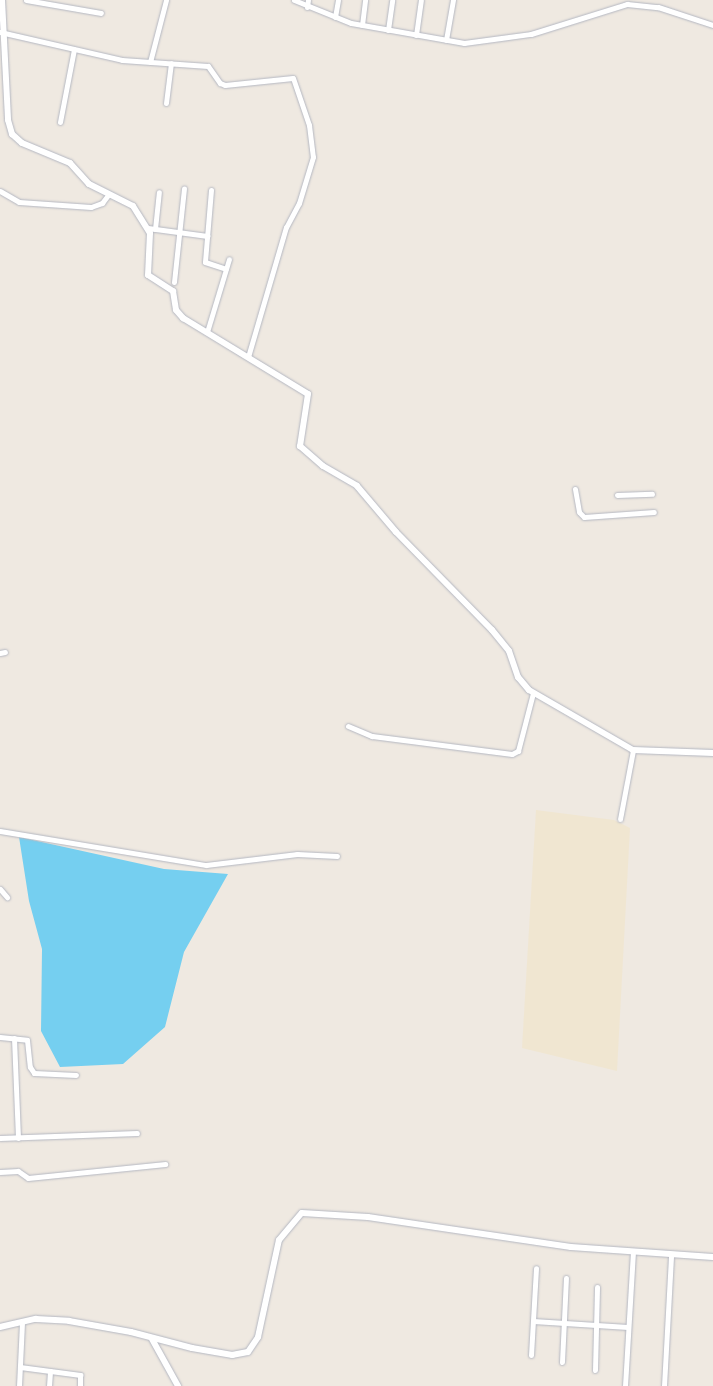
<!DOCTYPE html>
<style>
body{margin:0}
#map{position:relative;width:713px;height:1386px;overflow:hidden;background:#efe9e1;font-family:Roboto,sans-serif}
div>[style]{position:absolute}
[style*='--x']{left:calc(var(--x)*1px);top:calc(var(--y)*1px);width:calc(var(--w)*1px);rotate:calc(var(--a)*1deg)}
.education>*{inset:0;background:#f0e6d1}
.water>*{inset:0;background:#75cff0}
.roads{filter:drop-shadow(0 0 1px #b4b7c1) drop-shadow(0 0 1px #b4b7c1)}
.minor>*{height:5px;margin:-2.5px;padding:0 2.5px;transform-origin:2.5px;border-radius:2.5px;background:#fff}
.tertiary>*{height:6px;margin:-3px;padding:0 3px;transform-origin:3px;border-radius:3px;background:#fff}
span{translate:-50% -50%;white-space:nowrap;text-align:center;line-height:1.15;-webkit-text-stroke:3px #fff;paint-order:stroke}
</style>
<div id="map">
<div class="education">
<div style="clip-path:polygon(536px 810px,614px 820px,630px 828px,617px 1071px,522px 1048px)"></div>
</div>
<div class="water">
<div style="clip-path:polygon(19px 837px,164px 869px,228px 874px,184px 952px,165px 1027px,123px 1064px,60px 1067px,41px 1031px,42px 949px,29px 901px)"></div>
</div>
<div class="roads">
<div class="minor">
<div style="--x:26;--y:0;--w:76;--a:9.8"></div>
<div style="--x:294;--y:0;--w:61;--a:22"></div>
<div style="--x:351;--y:23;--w:115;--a:10"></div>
<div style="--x:464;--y:43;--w:68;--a:-7.7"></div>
<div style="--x:531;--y:34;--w:101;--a:-17.4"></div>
<div style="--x:627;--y:4;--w:31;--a:6"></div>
<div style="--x:658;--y:7;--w:58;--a:18.1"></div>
<div style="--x:307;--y:7;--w:7;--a:-82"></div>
<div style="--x:335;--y:17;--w:17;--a:-80"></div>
<div style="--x:362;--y:25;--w:25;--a:-83"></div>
<div style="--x:388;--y:30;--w:30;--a:-82"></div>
<div style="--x:0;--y:32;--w:125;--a:12.9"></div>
<div style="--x:122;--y:60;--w:86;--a:4"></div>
<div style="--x:208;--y:66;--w:21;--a:55"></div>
<div style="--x:220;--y:83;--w:5;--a:22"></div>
<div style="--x:225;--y:85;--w:68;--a:-5.9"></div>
<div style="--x:293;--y:78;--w:50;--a:71.2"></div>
<div style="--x:309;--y:125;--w:32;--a:83"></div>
<div style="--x:313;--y:157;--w:48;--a:106.9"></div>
<div style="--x:299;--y:203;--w:27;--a:118"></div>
<div style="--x:286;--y:227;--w:135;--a:106.3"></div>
<div style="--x:416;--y:35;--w:35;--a:-82"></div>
<div style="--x:446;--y:40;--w:41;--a:-80.1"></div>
<div style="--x:150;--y:62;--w:64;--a:-75.5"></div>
<div style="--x:166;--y:103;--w:40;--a:-82.9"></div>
<div style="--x:60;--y:122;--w:74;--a:-79.1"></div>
<div style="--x:211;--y:190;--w:72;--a:94.8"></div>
<div style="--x:205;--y:262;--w:22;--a:18"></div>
<div style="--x:0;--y:191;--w:22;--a:30"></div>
<div style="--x:19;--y:202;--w:72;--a:4"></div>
<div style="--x:91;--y:207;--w:12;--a:-20"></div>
<div style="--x:102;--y:203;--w:10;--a:-53"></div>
<div style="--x:148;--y:228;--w:60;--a:7.7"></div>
<div style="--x:155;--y:229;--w:37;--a:-84"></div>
<div style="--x:174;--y:282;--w:94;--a:-83.9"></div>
<div style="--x:207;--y:332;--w:76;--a:-73.2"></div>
<div style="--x:575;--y:489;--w:23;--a:80"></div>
<div style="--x:579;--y:512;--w:7;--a:45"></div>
<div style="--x:584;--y:517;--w:70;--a:-4.1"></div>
<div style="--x:617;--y:495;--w:35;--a:-2"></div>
<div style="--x:0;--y:653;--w:5;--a:-11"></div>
<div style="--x:348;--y:726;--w:26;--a:23"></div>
<div style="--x:372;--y:736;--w:141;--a:7.3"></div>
<div style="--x:512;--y:754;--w:7;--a:-27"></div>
<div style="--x:518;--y:751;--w:60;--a:-75.5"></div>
<div style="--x:620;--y:819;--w:70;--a:-79.3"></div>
<div style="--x:0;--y:831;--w:209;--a:9.4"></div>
<div style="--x:206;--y:865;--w:92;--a:-6.9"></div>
<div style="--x:297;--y:854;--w:40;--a:2.9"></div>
<div style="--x:0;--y:889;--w:11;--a:49"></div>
<div style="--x:0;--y:1037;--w:27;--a:6"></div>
<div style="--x:27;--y:1040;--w:27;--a:84"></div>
<div style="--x:30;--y:1067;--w:7;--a:56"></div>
<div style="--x:34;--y:1073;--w:42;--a:2.7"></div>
<div style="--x:14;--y:1038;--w:100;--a:87.7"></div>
<div style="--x:0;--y:1138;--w:137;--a:-2.1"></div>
<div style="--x:0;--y:1172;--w:18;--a:-3"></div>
<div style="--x:18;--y:1171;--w:12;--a:35"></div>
<div style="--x:28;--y:1178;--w:138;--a:-5.8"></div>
<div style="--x:533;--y:1321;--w:95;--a:3.6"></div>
<div style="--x:531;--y:1355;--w:87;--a:-86.7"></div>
<div style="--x:562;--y:1362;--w:84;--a:-87.3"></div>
<div style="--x:20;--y:1367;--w:61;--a:7.6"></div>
<div style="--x:80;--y:1375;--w:11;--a:90"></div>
<div style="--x:595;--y:1370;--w:83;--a:-88.6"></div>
<div style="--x:19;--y:1386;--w:64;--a:-87.3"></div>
<div style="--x:49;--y:1386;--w:15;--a:-86"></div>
<div style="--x:625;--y:1386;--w:134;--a:-86.6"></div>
<div style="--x:664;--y:1386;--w:131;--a:-86.9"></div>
</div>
<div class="tertiary">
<div style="--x:2;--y:0;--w:120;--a:87.1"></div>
<div style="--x:8;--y:120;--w:15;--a:74"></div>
<div style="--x:12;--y:134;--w:13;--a:42"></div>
<div style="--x:22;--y:143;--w:52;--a:22.6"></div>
<div style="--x:70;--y:163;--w:28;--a:48"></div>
<div style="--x:89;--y:184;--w:49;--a:26.6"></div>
<div style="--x:133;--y:206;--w:32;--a:58"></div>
<div style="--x:150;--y:233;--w:42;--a:92.7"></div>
<div style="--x:148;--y:275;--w:30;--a:33"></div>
<div style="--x:173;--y:291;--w:19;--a:81"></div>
<div style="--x:176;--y:310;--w:11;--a:49"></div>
<div style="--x:183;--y:318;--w:146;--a:31.3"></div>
<div style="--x:308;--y:394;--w:53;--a:98.7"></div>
<div style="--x:300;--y:446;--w:30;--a:41"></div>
<div style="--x:323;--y:466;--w:39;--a:30"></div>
<div style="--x:357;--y:486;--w:60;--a:49.7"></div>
<div style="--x:396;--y:532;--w:137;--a:45.6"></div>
<div style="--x:492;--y:630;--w:27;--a:51"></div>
<div style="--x:509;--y:651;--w:28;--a:71"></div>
<div style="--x:518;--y:677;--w:17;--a:50"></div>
<div style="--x:529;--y:690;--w:120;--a:30"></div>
<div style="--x:633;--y:750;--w:80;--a:2.1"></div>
<div style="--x:0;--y:1327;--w:37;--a:-13"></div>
<div style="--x:36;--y:1319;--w:33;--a:3"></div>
<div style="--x:69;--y:1321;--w:63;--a:10.1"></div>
<div style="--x:131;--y:1332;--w:63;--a:14.7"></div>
<div style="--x:192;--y:1348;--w:41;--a:9.9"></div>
<div style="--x:232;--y:1355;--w:16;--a:-11"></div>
<div style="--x:248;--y:1352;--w:18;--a:-56"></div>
<div style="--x:258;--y:1337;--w:99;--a:-77.8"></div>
<div style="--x:279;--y:1240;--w:35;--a:-50"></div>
<div style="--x:302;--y:1213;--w:66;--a:3.5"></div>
<div style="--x:368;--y:1217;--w:205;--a:8.4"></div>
<div style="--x:571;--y:1247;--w:142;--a:4"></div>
<div style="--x:152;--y:1339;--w:54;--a:61"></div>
</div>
</div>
</div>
